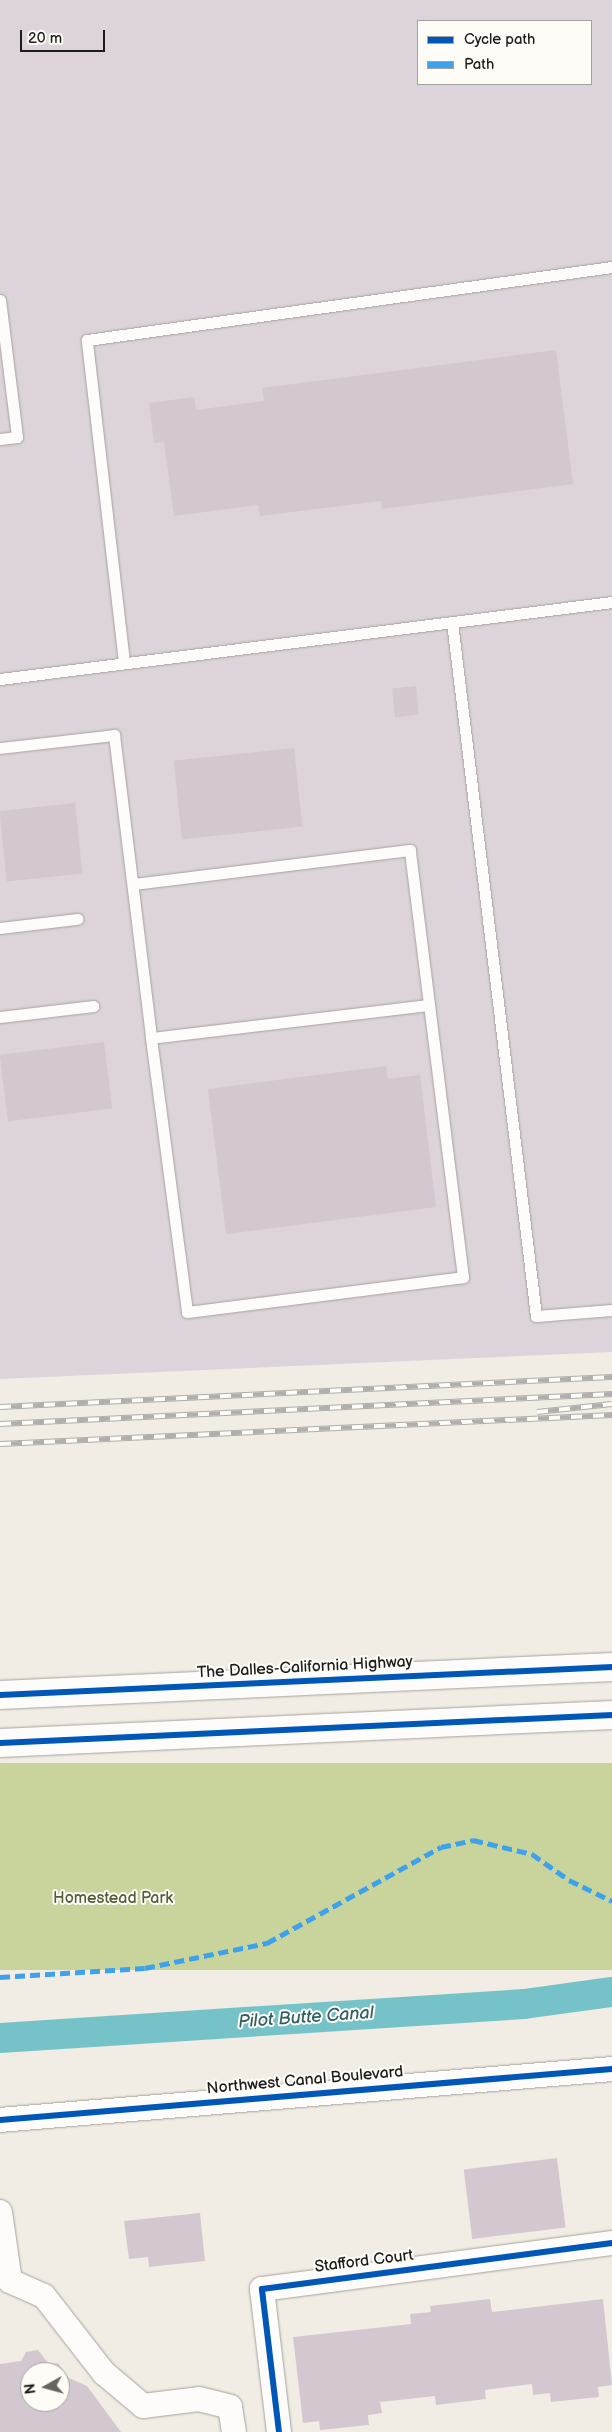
<!DOCTYPE html>
<style>
body{margin:0}
#map{position:relative;width:612px;height:2432px;overflow:hidden;background:#f1ede4;font-family:"Balsamiq Sans",sans-serif}
div>[style]{position:absolute}
[style*='--x']{left:calc(var(--x)*1px);top:calc(var(--y)*1px);width:calc(var(--w)*1px);rotate:calc(var(--a)*1deg)}
.industrial>*{inset:0;background:#ddd3da}
.green>*{inset:0;background:#c9d39c;transform-origin:0 0}
.canal>*{height:30px;margin:-15px;padding:0 15px;transform-origin:15px;border-radius:15px;background:#76c2c9}
.building>*{inset:0;background:#d4c8d0;transform-origin:0 0}
.roads{filter:drop-shadow(0 0 1px #a5a29d) drop-shadow(0 0 1px #a5a29d)}
.lane>*{height:11px;margin:-5.5px;padding:0 5.5px;transform-origin:5.5px;border-radius:5.5px;background:#fdfcfb}
.street>*{height:24px;margin:-12px;padding:0 12px;transform-origin:12px;border-radius:12px;background:#fdfcfb}
.highway>*{height:28px;margin:-14px;padding:0 14px;transform-origin:14px;border-radius:14px;background:#fdfcfb}
.rail>*{height:5.5px;margin-top:-2.75px;transform-origin:0;background:repeating-linear-gradient(90deg,#fdfcf7 0 11px,#b0afae 0 22px);box-sizing:border-box;border-block:1px solid #b0afae}
.quiet>*{height:5px;margin-top:-2.5px;transform-origin:0;background:repeating-linear-gradient(90deg,#3da2ea 0 10px,transparent 0 15px)}
.cycleway>*{height:6px;margin:-3px;padding:0 3px;transform-origin:3px;border-radius:3px;background:#0057b8}
span{translate:-50% -50%;white-space:nowrap;text-align:center;line-height:1.15;-webkit-text-stroke:4px #fdfcf7;paint-order:stroke}
.street-label{font-size:16px;color:#1c1c1c}
.park-label{font-size:16px;color:#545d38}
.water-label{font-size:18px;color:#2d5f64;font-style:italic}
.legend{position:absolute;left:417px;top:20px;width:175px;height:65px;box-sizing:border-box;background:#fdfcf7;border:1px solid #a3a29f;margin:0;padding:6px 9px;list-style:none;font-size:15px;color:#1c1c1c}
.legend li{display:flex;align-items:center;gap:10px;height:25px}
.legend b{width:25px;border:1px solid #a3a29f}
.north{position:absolute;left:20px;top:2362px;width:50px;height:50px;box-sizing:border-box;background:#fdfcf7;border:1px solid #a3a29f;border-radius:50%;rotate:263deg;font-size:14px;font-weight:700;line-height:20px;text-align:center;color:#1c1c1c}
.north::after{content:'';display:block;margin:auto;width:18px;height:22px;background:#676562;clip-path:polygon(50% 0,100% 100%,50% 72%,0 100%)}
.scale{position:absolute;left:20px;top:30px;width:85px;height:22px;box-sizing:border-box;border:2px solid #1c1c1c;border-top:0;padding-left:6px;font-size:15px;line-height:18px;white-space:nowrap;color:#1c1c1c;-webkit-text-stroke:4px #fdfcf7;paint-order:stroke}
</style>
<div id="map">
<div class="industrial">
<div style="clip-path:polygon(evenodd,0 0,612px 0,612px 1352px,0 1379px,0 0,418px 21px,591px 21px,591px 84px,418px 84px,418px 21px)"></div>
</div>
<div class="green">
<div style="left:612px;top:1763px;width:207px;height:613px;rotate:90deg"></div>
</div>
<div class="canal">
<div style="--x:0;--y:2038;--w:525;--a:-3.71"></div>
<div style="--x:524;--y:2004;--w:89;--a:-7.8"></div>
</div>
<div class="building">
<div style="clip-path:polygon(556px 350px,573px 484px,382px 509px,381px 501px,260px 516px,258px 505px,174px 516px,164px 442px,154px 443px,149px 403px,194px 397px,196px 410px,264px 401px,262px 388px)"></div>
<div style="left:416px;top:686px;width:29px;height:24px;rotate:84deg"></div>
<div style="left:294px;top:748px;width:79px;height:121px;rotate:84deg"></div>
<div style="left:75px;top:803px;width:71px;height:76px;rotate:84deg"></div>
<div style="left:104px;top:1042px;width:67px;height:105px;rotate:83deg"></div>
<div style="clip-path:polygon(386px 1066px,388px 1079px,420px 1075px,436px 1207px,226px 1234px,208px 1089px)"></div>
<div style="left:557px;top:2158px;width:70px;height:94px;rotate:83deg"></div>
<div style="clip-path:polygon(200px 2213px,205px 2261px,149px 2267px,148px 2257px,129px 2259px,124px 2221px)"></div>
<div style="clip-path:polygon(490px 2299px,492px 2312px,603px 2299px,612px 2385px,598px 2387px,599px 2397px,551px 2402px,550px 2393px,533px 2395px,532px 2384px,485px 2390px,486px 2399px,436px 2405px,435px 2396px,380px 2402px,382px 2413px,368px 2415px,369px 2425px,320px 2430px,319px 2421px,303px 2423px,293px 2337px,411px 2324px,410px 2314px,431px 2312px,430px 2306px)"></div>
<div style="clip-path:polygon(evenodd,38px 2350px,49px 2364px,58px 2363px,69px 2378px,87px 2386px,121px 2432px,0 2432px,0 2364px,21px 2361px,26px 2352px,38px 2350px,30px 2372px,60px 2372px,60px 2402px,30px 2402px,30px 2372px)"></div>
</div>
<div class="roads">
<div class="lane">
<div style="--x:0;--y:300;--w:138;--a:82.9"></div>
<div style="--x:17;--y:437;--w:17;--a:173"></div>
<div style="--x:452;--y:622;--w:699;--a:83.1"></div>
<div style="--x:536;--y:1316;--w:76;--a:-4.5"></div>
<div style="--x:124;--y:662;--w:324;--a:-96.6"></div>
<div style="--x:87;--y:340;--w:530;--a:-7.92"></div>
<div style="--x:0;--y:679;--w:617;--a:-7.17"></div>
<div style="--x:0;--y:748;--w:115;--a:-6.5"></div>
<div style="--x:114;--y:735;--w:305;--a:83"></div>
<div style="--x:151;--y:1038;--w:276;--a:82.5"></div>
<div style="--x:187;--y:1312;--w:278;--a:-7.2"></div>
<div style="--x:463;--y:1277;--w:430;--a:-97.1"></div>
<div style="--x:410;--y:850;--w:279;--a:173"></div>
<div style="--x:0;--y:928;--w:78;--a:-6.7"></div>
<div style="--x:0;--y:1017;--w:94;--a:-6.7"></div>
<div style="--x:151;--y:1038;--w:280;--a:-6.8"></div>
</div>
<div class="street">
<div style="--x:0;--y:2120;--w:614;--a:-4.76"></div>
<div style="--x:0;--y:2212;--w:70;--a:81.8"></div>
<div style="--x:10;--y:2281;--w:37;--a:24"></div>
<div style="--x:44;--y:2296;--w:98;--a:52.1"></div>
<div style="--x:104;--y:2373;--w:51;--a:40.2"></div>
<div style="--x:143;--y:2406;--w:56;--a:-7.1"></div>
<div style="--x:199;--y:2399;--w:32;--a:14"></div>
<div style="--x:230;--y:2407;--w:25;--a:81"></div>
<div style="--x:279;--y:2432;--w:144;--a:-96.8"></div>
<div style="--x:262;--y:2289;--w:353;--a:-7.5"></div>
</div>
<div class="highway">
<div style="--x:0;--y:1695;--w:613;--a:-2.62"></div>
<div style="--x:0;--y:1743;--w:613;--a:-2.62"></div>
</div>
</div>
<div class="rail">
<div style="--x:0;--y:1407;--w:613;--a:-2.81"></div>
<div style="--x:537;--y:1412;--w:75;--a:-6.1"></div>
<div style="--x:0;--y:1424;--w:613;--a:-2.81"></div>
<div style="--x:0;--y:1444;--w:613;--a:-2.71"></div>
</div>
<div class="quiet">
<div style="--x:0;--y:1977;--w:145;--a:-3.6"></div>
<div style="--x:145;--y:1968;--w:125;--a:-11.6"></div>
<div style="--x:267;--y:1943;--w:199;--a:-28.9"></div>
<div style="--x:441;--y:1847;--w:33;--a:-12"></div>
<div style="--x:473;--y:1840;--w:61;--a:13.3"></div>
<div style="--x:532;--y:1854;--w:45;--a:35.1"></div>
<div style="--x:569;--y:1880;--w:48;--a:26"></div>
</div>
<div class="cycleway">
<div style="--x:0;--y:1695;--w:613;--a:-2.62"></div>
<div style="--x:0;--y:1743;--w:613;--a:-2.62"></div>
<div style="--x:0;--y:2120;--w:614;--a:-4.76"></div>
<div style="--x:279;--y:2432;--w:144;--a:-96.8"></div>
<div style="--x:262;--y:2289;--w:353;--a:-7.5"></div>
</div>
<div class="street-label">
<span style="left:305px;top:1668px;rotate:-3deg">The Dalles-California Highway</span>
<span style="left:305px;top:2081px;rotate:-5deg">Northwest Canal Boulevard</span>
<span style="left:364px;top:2262px;rotate:-7deg">Stafford Court</span>
</div>
<div class="park-label">
<span style="left:113px;top:1899px">Homestead Park</span>
</div>
<div class="water-label">
<span style="left:306px;top:2018px;rotate:-4deg">Pilot Butte Canal</span>
</div>
<ul class="legend">
<li><b style="height:6px;background:#0057b8"></b>Cycle path</li>
<li><b style="height:6px;background:#3da2ea"></b>Path</li>
</ul>
<div class="north">N</div>
<div class="scale">20 m</div>
</div>
